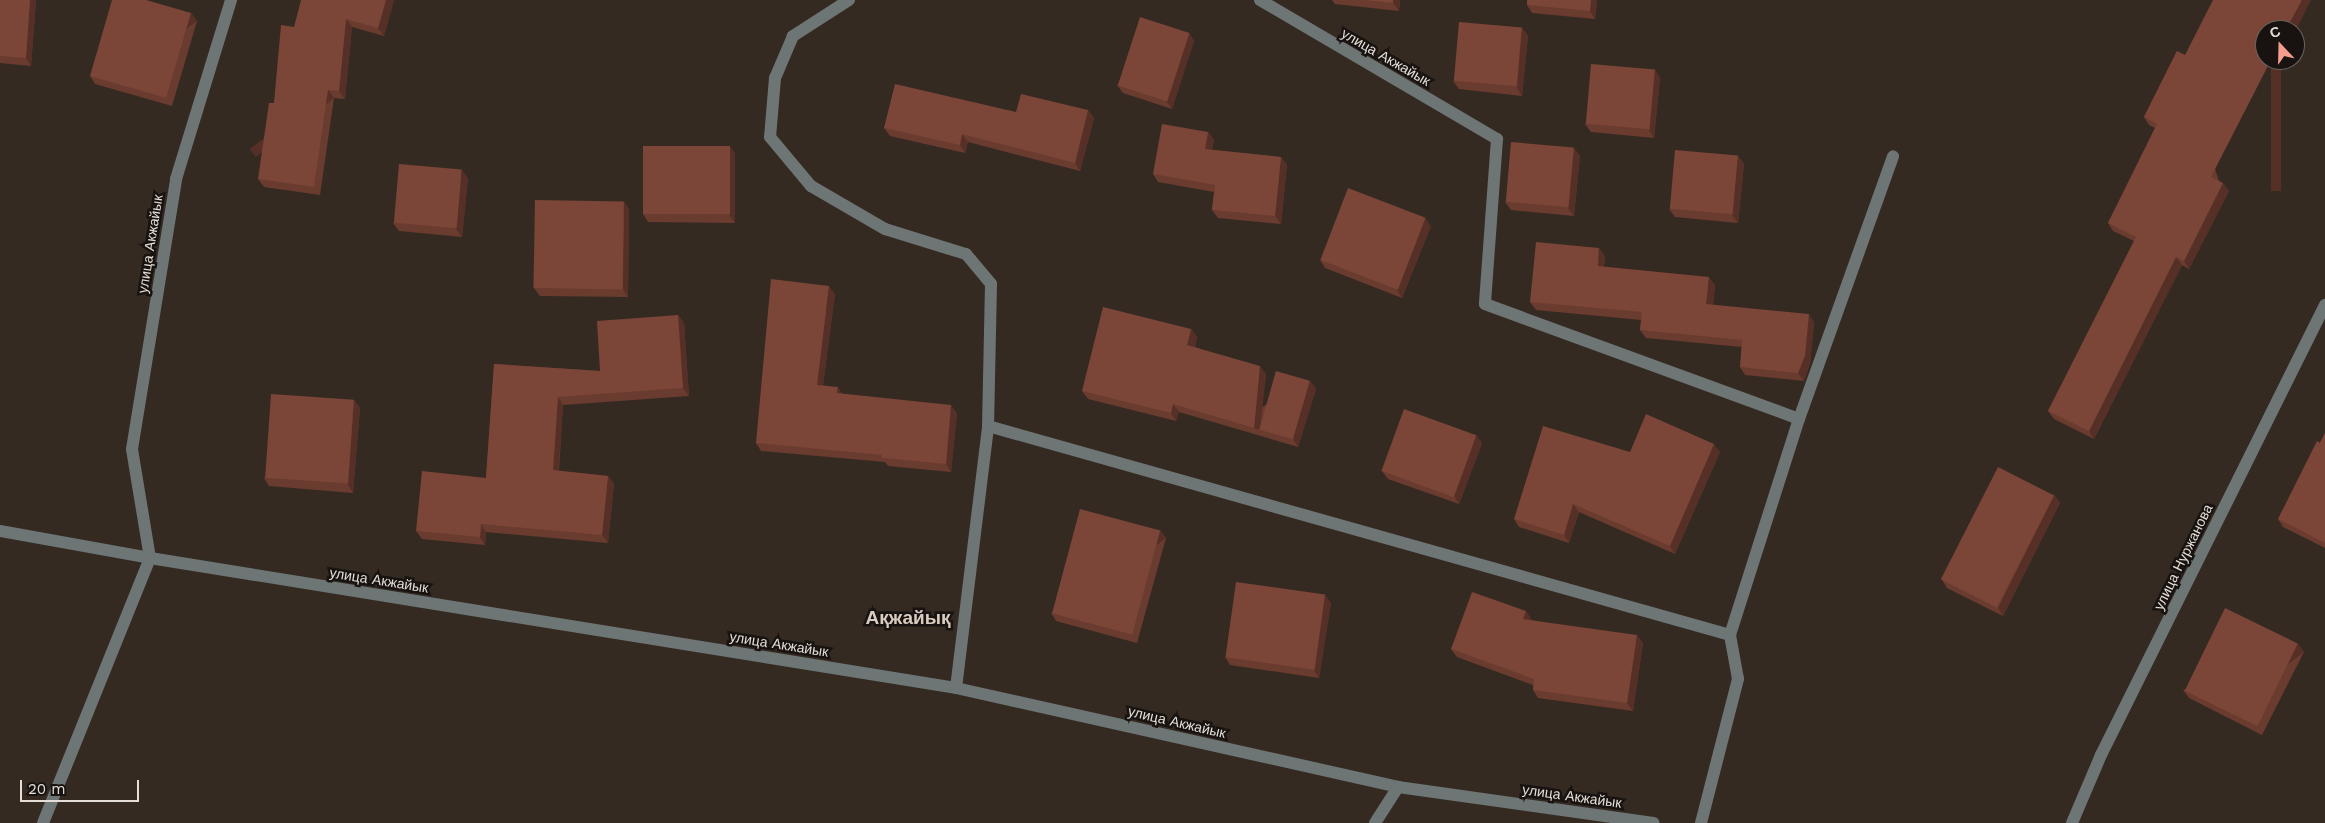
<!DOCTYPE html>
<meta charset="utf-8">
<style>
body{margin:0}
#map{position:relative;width:2325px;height:823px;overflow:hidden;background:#342a22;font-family:"Work Sans",sans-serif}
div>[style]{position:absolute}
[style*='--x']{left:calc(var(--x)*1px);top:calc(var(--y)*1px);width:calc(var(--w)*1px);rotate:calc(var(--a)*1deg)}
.minor>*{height:12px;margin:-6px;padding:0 6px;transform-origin:6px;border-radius:6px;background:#6d7575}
.wall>*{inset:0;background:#6a3b2f}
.shaded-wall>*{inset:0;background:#563026;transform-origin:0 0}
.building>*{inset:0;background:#7b4537;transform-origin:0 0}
span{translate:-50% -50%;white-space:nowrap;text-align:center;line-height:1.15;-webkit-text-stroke:5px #181310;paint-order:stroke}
.street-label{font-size:14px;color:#e5ded8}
.district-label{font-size:19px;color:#d9ccc1;font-weight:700}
.north{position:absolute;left:2255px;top:20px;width:50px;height:50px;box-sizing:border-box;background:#181310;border:1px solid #6a6460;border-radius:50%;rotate:339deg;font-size:14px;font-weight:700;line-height:20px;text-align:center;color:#e5ded8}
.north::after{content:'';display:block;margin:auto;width:18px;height:22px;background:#f59d8f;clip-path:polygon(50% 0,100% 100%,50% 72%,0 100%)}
.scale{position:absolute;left:20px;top:780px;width:119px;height:22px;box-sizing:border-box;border:2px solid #e5ded8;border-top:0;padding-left:6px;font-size:15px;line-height:18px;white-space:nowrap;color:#e5ded8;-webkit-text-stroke:4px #181310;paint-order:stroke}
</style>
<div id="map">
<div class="minor">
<div style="--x:849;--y:0;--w:67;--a:147.3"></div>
<div style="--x:793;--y:36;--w:46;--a:113.2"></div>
<div style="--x:775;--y:78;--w:59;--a:94.8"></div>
<div style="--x:770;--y:137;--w:64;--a:50.1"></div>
<div style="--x:811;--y:186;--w:86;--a:30.2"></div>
<div style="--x:885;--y:229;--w:85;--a:17.2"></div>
<div style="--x:966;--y:254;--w:39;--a:50"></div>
<div style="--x:991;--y:284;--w:142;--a:91.2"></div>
<div style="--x:1260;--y:0;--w:275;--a:30.4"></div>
<div style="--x:1497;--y:139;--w:165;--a:94.2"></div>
<div style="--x:1485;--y:304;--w:334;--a:20.1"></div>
<div style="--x:0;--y:531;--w:152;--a:10.2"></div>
<div style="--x:150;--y:558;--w:110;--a:-99.4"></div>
<div style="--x:132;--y:449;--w:274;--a:-80.7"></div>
<div style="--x:176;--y:179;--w:187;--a:-72.9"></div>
<div style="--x:956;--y:688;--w:264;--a:-83"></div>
<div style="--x:988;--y:426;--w:771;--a:15.73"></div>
<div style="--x:43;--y:823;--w:286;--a:-68"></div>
<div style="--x:150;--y:558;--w:816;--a:9.16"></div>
<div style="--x:956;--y:688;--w:453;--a:12.6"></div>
<div style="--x:1398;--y:787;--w:258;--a:8"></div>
<div style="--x:1375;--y:823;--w:43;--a:-57.4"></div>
<div style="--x:1701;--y:823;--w:149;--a:-75.6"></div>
<div style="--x:1738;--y:679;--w:45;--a:-100.3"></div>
<div style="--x:1730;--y:635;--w:227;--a:-72.3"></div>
<div style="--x:1799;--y:419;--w:279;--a:-70.3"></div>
<div style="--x:2072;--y:823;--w:74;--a:-66.9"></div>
<div style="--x:2101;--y:755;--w:503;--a:-63.54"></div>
</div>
<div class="wall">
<div style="clip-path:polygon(0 0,36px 0,31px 66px,0 63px)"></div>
<div style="clip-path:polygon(394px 0,384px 36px,352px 27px,345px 99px,334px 98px,320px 195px,264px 187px,258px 179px,274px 103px,294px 27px)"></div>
<div style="clip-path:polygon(1332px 0,1400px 0,1399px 11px,1335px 4px)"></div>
<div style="clip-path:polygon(1527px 0,1597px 0,1595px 19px,1532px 13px,1527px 5px)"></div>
<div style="clip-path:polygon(191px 13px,197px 21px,172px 106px,95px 84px,90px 76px)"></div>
<div style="clip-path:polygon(1522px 28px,1528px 36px,1522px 96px,1459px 89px,1453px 81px)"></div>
<div style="clip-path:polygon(1189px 33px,1194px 41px,1172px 109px,1123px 93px,1117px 85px)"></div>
<div style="clip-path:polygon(2177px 51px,2219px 181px,2229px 191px,2189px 269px,2182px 265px,2094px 439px,2054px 419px,2048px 411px,2134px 241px,2113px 231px,2108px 223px,2155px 128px,2149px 125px,2144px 117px)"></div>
<div style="clip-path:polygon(1655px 70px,1660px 78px,1654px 138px,1591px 132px,1585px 124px)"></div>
<div style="clip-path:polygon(1088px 110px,1094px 118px,1080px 171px,968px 142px,965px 153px,890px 136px,884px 128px,1016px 112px)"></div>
<div style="clip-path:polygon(1208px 132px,1214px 140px,1212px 150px,1281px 157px,1287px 165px,1281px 224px,1218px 218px,1212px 210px,1214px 192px,1158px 182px,1153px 174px)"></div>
<div style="clip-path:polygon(730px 146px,735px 154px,735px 223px,648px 222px,643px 214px)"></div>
<div style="clip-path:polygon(1574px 148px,1580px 156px,1574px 216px,1511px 210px,1505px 202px)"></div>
<div style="clip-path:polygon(1738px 156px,1744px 164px,1738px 223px,1675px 217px,1669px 209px)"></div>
<div style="clip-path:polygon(468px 178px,462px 237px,399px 231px,393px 223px)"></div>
<div style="clip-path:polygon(629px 209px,628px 297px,540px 296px,534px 288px)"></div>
<div style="clip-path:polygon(1431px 226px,1402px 298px,1325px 268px,1320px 260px)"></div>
<div style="clip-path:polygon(1605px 256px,1604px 267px,1715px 285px,1713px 305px,1814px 322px,1810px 364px,1804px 381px,1745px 375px,1740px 367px,1742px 347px,1646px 338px,1640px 330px,1641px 320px,1536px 310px,1530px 302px)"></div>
<div style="clip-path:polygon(835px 294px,823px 385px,843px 394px,957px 413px,951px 472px,888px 466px,885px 462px,761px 451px,756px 443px)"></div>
<div style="clip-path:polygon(678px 315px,684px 323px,689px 396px,563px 405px,559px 471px,608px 476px,614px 484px,608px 543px,486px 532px,485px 545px,422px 539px,416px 531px,486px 478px,494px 364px,600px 371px)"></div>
<div style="clip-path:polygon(1191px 329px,1197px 337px,1195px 347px,1266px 374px,1262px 407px,1310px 381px,1316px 389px,1298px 447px,1179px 412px,1176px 421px,1088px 399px,1082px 391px)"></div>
<div style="clip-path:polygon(354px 400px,360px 408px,353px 493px,269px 486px,264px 478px)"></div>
<div style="clip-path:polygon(2325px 433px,2325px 548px,2283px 527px,2278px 519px)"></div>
<div style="clip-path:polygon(1482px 443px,1459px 504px,1388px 479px,1382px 471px)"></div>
<div style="clip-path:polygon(1630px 452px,1720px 452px,1675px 554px,1579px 512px,1569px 543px,1519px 527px,1514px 519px)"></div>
<div style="clip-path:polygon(2054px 495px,2060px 503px,2003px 616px,1947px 588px,1942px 580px)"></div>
<div style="clip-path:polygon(1160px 530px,1166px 538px,1137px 643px,1056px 621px,1051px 613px)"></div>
<div style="clip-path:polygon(1331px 603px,1319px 678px,1230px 665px,1225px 657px)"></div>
<div style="clip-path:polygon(1526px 611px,1531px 619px,1531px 620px,1643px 643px,1633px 711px,1538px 698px,1533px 690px,1533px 685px,1457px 657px,1451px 649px)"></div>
<div style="clip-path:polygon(2298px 644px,2304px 652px,2262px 735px,2189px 698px,2183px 690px)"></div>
</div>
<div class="shaded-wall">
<div style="clip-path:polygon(30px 0,36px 0,31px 66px,26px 58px)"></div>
<div style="clip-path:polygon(386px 0,394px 0,384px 36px,378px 28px)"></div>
<div style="clip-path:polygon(1393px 0,1400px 0,1399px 11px,1393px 3px)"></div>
<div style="clip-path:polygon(1591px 0,1597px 0,1595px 19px,1590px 11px)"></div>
<div style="clip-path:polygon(2302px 0,2311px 0,2295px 32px,2295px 30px,2286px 30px)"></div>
<div style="left:191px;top:13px;width:10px;height:89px;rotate:53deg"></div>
<div style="clip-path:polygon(346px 19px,352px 27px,345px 99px,339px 91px)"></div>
<div style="clip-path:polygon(1522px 28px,1528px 36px,1522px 96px,1517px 88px)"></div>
<div style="clip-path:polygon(1189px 33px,1194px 41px,1172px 109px,1166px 101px)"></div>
<div style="left:2271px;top:60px;width:10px;height:131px"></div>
<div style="clip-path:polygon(1655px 70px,1660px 78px,1654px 138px,1649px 130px)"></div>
<div style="left:328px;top:90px;width:10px;height:98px;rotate:53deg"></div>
<div style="clip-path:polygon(1088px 110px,1094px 118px,1080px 171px,1075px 163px)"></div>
<div style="clip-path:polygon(1208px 132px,1214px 140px,1210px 157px,1205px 149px)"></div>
<div style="clip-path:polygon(962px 134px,968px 142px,965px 153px,960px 145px)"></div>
<div style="clip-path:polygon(730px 146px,735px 154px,735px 223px,729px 215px)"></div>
<div style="clip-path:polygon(1574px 148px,1580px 156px,1574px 216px,1568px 208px)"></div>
<div style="clip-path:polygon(1738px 156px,1744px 164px,1738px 223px,1732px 215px)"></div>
<div style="clip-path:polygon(1281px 157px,1287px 165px,1281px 224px,1275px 216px)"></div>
<div style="clip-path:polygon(462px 170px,468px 178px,462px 237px,456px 229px)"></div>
<div style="clip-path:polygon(2223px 183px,2229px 191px,2189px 269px,2184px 261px)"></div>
<div style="clip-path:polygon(624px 201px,629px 209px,628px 297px,623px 289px)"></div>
<div style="clip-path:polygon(1425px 218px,1431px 226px,1402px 298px,1397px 290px)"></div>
<div style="clip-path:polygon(1599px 248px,1605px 256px,1603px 274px,1598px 266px)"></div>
<div style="clip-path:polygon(2176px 257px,2182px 265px,2094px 439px,2089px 431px)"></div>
<div style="clip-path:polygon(1709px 277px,1715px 285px,1712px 312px,1706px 304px)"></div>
<div style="clip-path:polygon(829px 286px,835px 294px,822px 393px,817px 385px)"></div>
<div style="clip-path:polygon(1809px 314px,1814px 322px,1810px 364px,1804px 381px,1798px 373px)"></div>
<div style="clip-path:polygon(678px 315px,684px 323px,689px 396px,683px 388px)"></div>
<div style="clip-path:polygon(1191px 329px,1197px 337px,1193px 353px,1187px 345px)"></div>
<div style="clip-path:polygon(1260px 366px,1266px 374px,1260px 430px,1254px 428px,1259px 436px,1254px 428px)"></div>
<div style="clip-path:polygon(1310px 381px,1316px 389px,1298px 447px,1293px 439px)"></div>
<div style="clip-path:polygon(838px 387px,843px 395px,837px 393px)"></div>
<div style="clip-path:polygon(558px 397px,563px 405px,558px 478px,553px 470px)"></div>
<div style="clip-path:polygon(354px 400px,360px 408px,353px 493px,348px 485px)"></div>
<div style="clip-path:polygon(1173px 404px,1179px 412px,1176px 421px,1171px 413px)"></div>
<div style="clip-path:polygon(951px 405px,957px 413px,951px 472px,946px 464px)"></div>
<div style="clip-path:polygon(1476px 435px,1482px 443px,1459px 504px,1454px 496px)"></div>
<div style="clip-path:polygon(1714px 444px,1720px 452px,1675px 554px,1670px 546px)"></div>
<div style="clip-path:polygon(608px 476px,614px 484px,608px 543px,602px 535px)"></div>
<div style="clip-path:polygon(2054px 495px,2060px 503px,2003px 616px,1998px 608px)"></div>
<div style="clip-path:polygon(1573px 504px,1579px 512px,1569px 543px,1564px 535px)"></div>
<div style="clip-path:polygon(481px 524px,486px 532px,485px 545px,480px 537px)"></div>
<div style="left:1160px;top:530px;width:10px;height:109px;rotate:53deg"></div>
<div style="clip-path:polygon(1325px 595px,1331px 603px,1319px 678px,1314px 670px)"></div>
<div style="clip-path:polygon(1526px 611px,1531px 619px,1528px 627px,1523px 619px)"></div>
<div style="clip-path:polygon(1637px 635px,1643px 643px,1633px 711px,1627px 703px)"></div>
<div style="left:2298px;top:644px;width:10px;height:93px;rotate:53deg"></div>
</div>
<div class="building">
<div style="clip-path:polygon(0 0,30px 0,26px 58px,0 56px)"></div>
<div style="clip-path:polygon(112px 0,146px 0,191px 13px,166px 98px,90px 76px)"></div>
<div style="clip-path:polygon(301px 0,386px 0,378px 28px,346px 19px,339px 91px,328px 90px,314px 187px,258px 179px,269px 103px,274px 103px,281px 25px,294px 27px)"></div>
<div style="clip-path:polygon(1364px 0,1393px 0,1393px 3px)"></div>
<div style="clip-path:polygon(1527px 0,1591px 0,1590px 11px,1527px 5px)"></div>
<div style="clip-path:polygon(2213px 0,2302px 0,2286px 30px,2265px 30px,2265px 60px,2271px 60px,2211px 177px,2223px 183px,2184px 261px,2176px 257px,2089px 431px,2048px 411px,2136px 237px,2108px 223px,2157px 124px,2144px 117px,2177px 51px,2185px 55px)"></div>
<div style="left:1140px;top:17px;width:52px;height:72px;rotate:18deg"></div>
<div style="left:1459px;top:22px;width:63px;height:59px;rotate:5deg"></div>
<div style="left:1591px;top:64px;width:64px;height:60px;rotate:5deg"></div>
<div style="clip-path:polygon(895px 84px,1016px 112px,1021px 94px,1088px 110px,1075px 163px,962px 134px,960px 145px,884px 128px)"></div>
<div style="clip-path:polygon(1162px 124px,1208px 132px,1205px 149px,1281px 157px,1275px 216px,1212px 210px,1215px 185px,1153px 174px)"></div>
<div style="left:1511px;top:142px;width:63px;height:60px;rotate:5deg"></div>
<div style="left:643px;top:146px;width:87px;height:68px"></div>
<div style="left:1675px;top:150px;width:63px;height:59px;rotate:5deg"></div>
<div style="left:399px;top:164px;width:63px;height:59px;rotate:5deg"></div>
<div style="left:1348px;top:188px;width:83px;height:77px;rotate:21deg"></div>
<div style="left:535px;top:200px;width:89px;height:88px;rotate:1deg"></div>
<div style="clip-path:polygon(1536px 242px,1599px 248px,1598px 266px,1709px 277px,1706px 304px,1809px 314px,1805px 356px,1798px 373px,1740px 367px,1742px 340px,1640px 330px,1642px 312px,1530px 302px)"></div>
<div style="clip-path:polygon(771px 279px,829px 286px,817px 385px,838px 387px,837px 393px,951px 405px,946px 464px,882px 458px,882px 455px,756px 443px)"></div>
<div style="clip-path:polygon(1103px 307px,1191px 329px,1187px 345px,1260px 366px,1254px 428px,1173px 404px,1171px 413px,1082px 391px)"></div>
<div style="clip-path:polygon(678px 315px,683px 388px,558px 397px,553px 470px,608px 476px,602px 535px,481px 524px,480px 537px,416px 531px,422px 471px,486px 478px,494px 364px,600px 371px,597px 321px)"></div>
<div style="left:1276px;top:371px;width:35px;height:61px;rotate:16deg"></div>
<div style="left:271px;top:394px;width:83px;height:84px;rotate:4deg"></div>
<div style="left:1404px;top:409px;width:77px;height:66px;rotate:20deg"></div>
<div style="clip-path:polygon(1646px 414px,1714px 444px,1670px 546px,1573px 504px,1564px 535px,1514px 519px,1543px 426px,1630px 452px)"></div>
<div style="clip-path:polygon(2325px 433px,2325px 543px,2278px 519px,2317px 441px,2320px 443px)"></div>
<div style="left:1998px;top:467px;width:63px;height:126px;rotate:27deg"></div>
<div style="left:1080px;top:509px;width:83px;height:108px;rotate:15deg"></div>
<div style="left:1236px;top:582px;width:90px;height:76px;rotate:8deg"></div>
<div style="clip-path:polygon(1472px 592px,1526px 611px,1523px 619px,1637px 635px,1627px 703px,1533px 690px,1534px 679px,1451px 649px)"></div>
<div style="left:2225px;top:608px;width:81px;height:92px;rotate:26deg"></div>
</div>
<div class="street-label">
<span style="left:1386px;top:57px;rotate:30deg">улица Акжайык</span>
<span style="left:150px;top:244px;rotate:-81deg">улица Акжайык</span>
<span style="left:2183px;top:557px;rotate:-64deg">улица Нуржанова</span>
<span style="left:379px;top:580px;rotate:9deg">улица Акжайык</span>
<span style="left:779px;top:644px;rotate:9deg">улица Акжайык</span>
<span style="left:1177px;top:722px;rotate:13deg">улица Акжайык</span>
<span style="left:1572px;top:796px;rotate:8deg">улица Акжайык</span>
</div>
<div class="district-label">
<span style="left:908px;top:618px">Ақжайық</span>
</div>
<div class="north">С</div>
<div class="scale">20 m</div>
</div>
